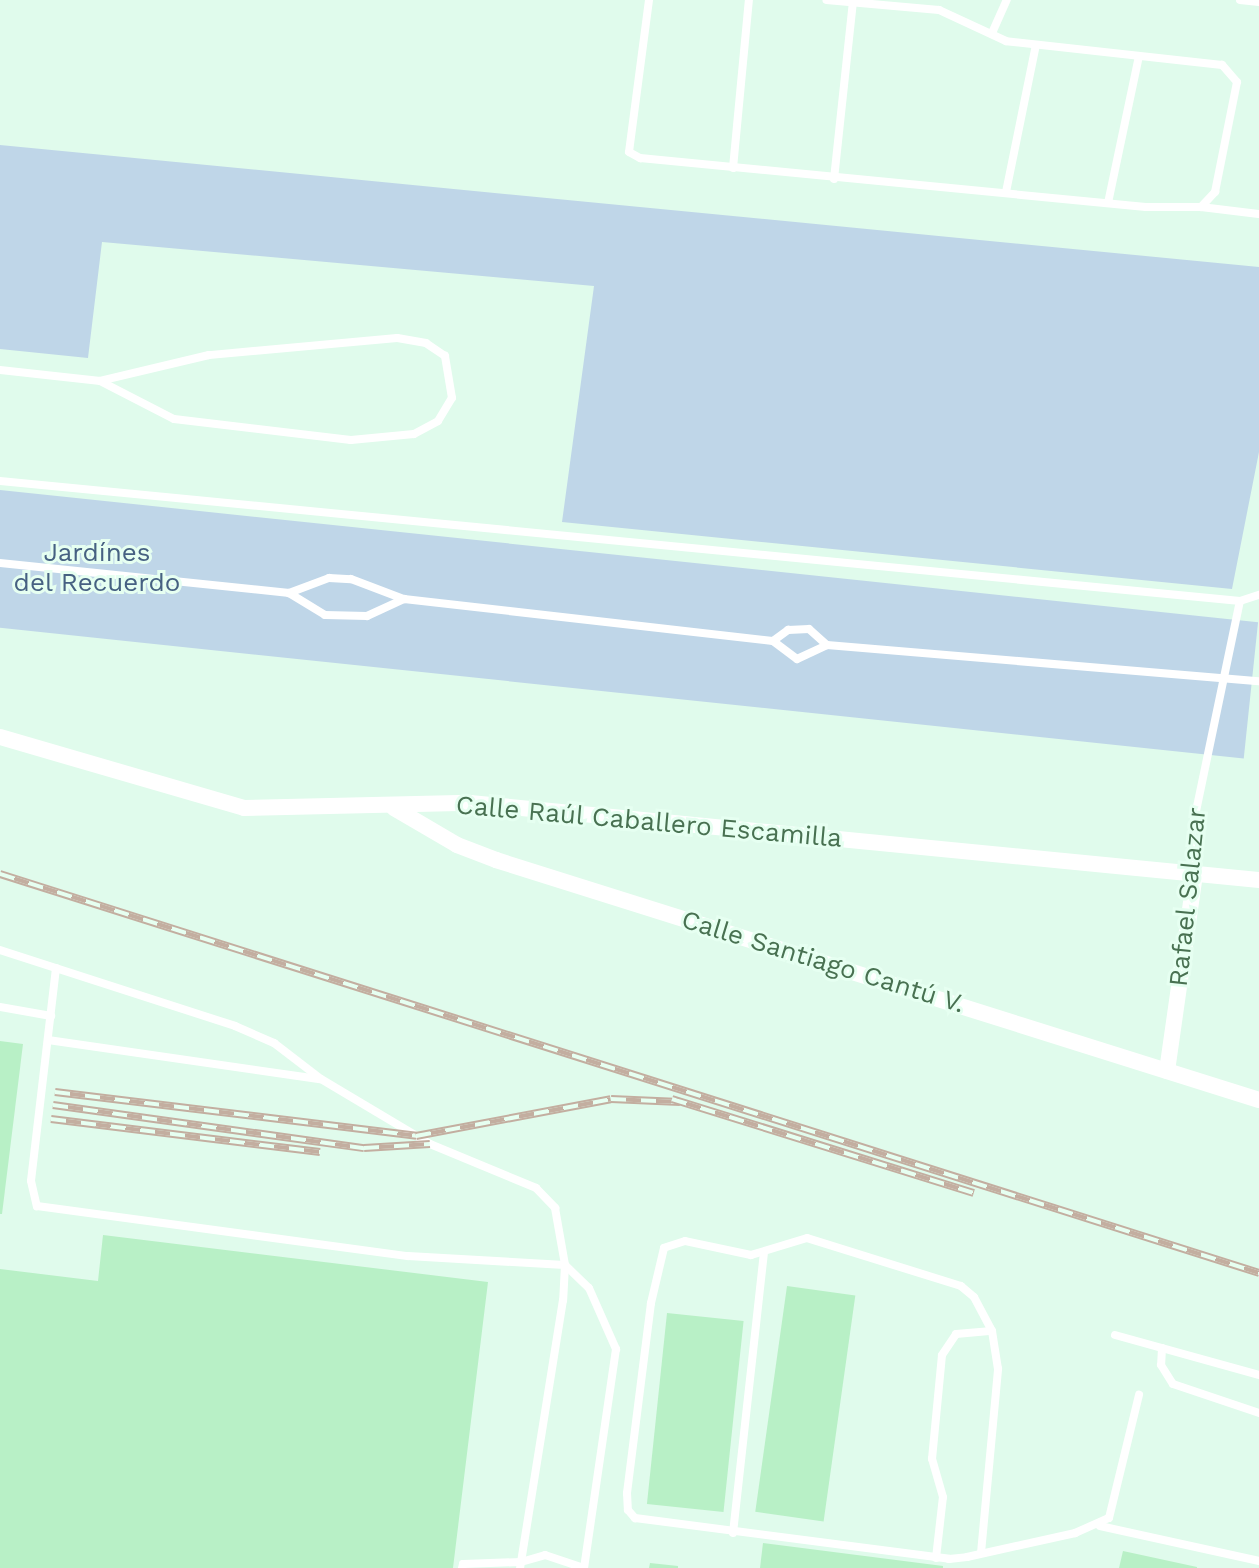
<!DOCTYPE html>
<meta charset="utf-8">
<style>
body{margin:0}
#map{position:relative;width:1259px;height:1568px;overflow:hidden;background:#e0fbec;font-family:"Work Sans",sans-serif}
div>[style]{position:absolute}
[style*='--x']{left:calc(var(--x)*1px);top:calc(var(--y)*1px);width:calc(var(--w)*1px);rotate:calc(var(--a)*1deg)}
.green>*{inset:0;background:#bfd6e8;transform-origin:0 0}
.building>*{inset:0;background:#b8f0c6;transform-origin:0 0}
.service>*{height:8px;margin:-4px;padding:0 4px;transform-origin:4px;border-radius:4px;background:#fff}
.minor>*{height:16px;margin:-8px;padding:0 8px;transform-origin:8px;border-radius:8px;background:#fff}
.rail>*{height:8px;margin-top:-4px;transform-origin:0;background:repeating-linear-gradient(90deg,#e6fff1 0 15px,#c3aea0 0 30px);box-sizing:border-box;border-block:2px solid #c3aea0}
span{translate:-50% -50%;white-space:nowrap;text-align:center;line-height:1.15;-webkit-text-stroke:6px #e6fff1;paint-order:stroke}
.park-label{font-size:26px;color:#466182}
.street-label{font-size:26px;color:#487151}
</style>
<div id="map">
<div class="green">
<div style="clip-path:polygon(0 145px,1259px 267px,1259px 452px,1232px 589px,562px 522px,594px 286px,102px 242px,88px 358px,0 349px)"></div>
<div style="left:0;top:490px;width:1265px;height:137px;rotate:6deg"></div>
</div>
<div class="building">
<div style="clip-path:polygon(0 1041px,23px 1044px,2px 1214px,0 1214px)"></div>
<div style="clip-path:polygon(103px 1235px,488px 1282px,453px 1568px,0 1568px,0 1269px,98px 1281px)"></div>
<div style="left:787px;top:1286px;width:69px;height:228px;rotate:8deg"></div>
<div style="left:667px;top:1313px;width:77px;height:192px;rotate:6deg"></div>
<div style="clip-path:polygon(763px 1543px,943px 1566px,943px 1568px,760px 1568px)"></div>
<div style="clip-path:polygon(1123px 1551px,1197px 1567px,1197px 1568px,1119px 1568px)"></div>
<div style="clip-path:polygon(650px 1563px,678px 1566px,678px 1568px,649px 1568px)"></div>
</div>
<div class="service">
<div style="--x:649;--y:0;--w:153;--a:97.5"></div>
<div style="--x:629;--y:152;--w:13;--a:29"></div>
<div style="--x:640;--y:158;--w:508;--a:5.53"></div>
<div style="--x:1146;--y:207;--w:55;--a:0"></div>
<div style="--x:1201;--y:207;--w:21;--a:-47"></div>
<div style="--x:1215;--y:192;--w:112;--a:-78.7"></div>
<div style="--x:1237;--y:82;--w:23;--a:-131"></div>
<div style="--x:1222;--y:65;--w:217;--a:-173.7"></div>
<div style="--x:1006;--y:41;--w:74;--a:-155.2"></div>
<div style="--x:939;--y:10;--w:113;--a:-174.9"></div>
<div style="--x:1240;--y:0;--w:19;--a:6"></div>
<div style="--x:992;--y:33;--w:36;--a:-66"></div>
<div style="--x:733;--y:168;--w:169;--a:-84.6"></div>
<div style="--x:834;--y:179;--w:178;--a:-83.9"></div>
<div style="--x:1006;--y:192;--w:150;--a:-78.5"></div>
<div style="--x:1108;--y:203;--w:150;--a:-78.1"></div>
<div style="--x:1201;--y:207;--w:58;--a:6.9"></div>
<div style="--x:0;--y:370;--w:101;--a:6.3"></div>
<div style="--x:100;--y:381;--w:83;--a:27.2"></div>
<div style="--x:174;--y:419;--w:178;--a:6.8"></div>
<div style="--x:351;--y:440;--w:63;--a:-5.4"></div>
<div style="--x:414;--y:434;--w:27;--a:-28"></div>
<div style="--x:438;--y:421;--w:27;--a:-59"></div>
<div style="--x:452;--y:398;--w:43;--a:-99.5"></div>
<div style="--x:445;--y:356;--w:23;--a:-146"></div>
<div style="--x:426;--y:343;--w:29;--a:-170"></div>
<div style="--x:397;--y:338;--w:189;--a:174.8"></div>
<div style="--x:209;--y:355;--w:112;--a:166.6"></div>
<div style="--x:0;--y:481;--w:1246;--a:5.53"></div>
<div style="--x:1240;--y:601;--w:20;--a:-18"></div>
<div style="--x:0;--y:563;--w:291;--a:5.9"></div>
<div style="--x:289;--y:593;--w:42;--a:31.4"></div>
<div style="--x:325;--y:615;--w:42;--a:1.4"></div>
<div style="--x:367;--y:616;--w:41;--a:-24.7"></div>
<div style="--x:289;--y:593;--w:43;--a:-20.6"></div>
<div style="--x:329;--y:578;--w:22;--a:3"></div>
<div style="--x:351;--y:579;--w:57;--a:20.7"></div>
<div style="--x:404;--y:599;--w:371;--a:6.5"></div>
<div style="--x:773;--y:641;--w:19;--a:-36"></div>
<div style="--x:788;--y:630;--w:21;--a:-3"></div>
<div style="--x:809;--y:629;--w:24;--a:42"></div>
<div style="--x:773;--y:641;--w:30;--a:37"></div>
<div style="--x:797;--y:659;--w:33;--a:-25"></div>
<div style="--x:827;--y:645;--w:433;--a:4.8"></div>
<div style="--x:1195;--y:874;--w:34;--a:-98"></div>
<div style="--x:1190;--y:840;--w:244;--a:-78.2"></div>
<div style="--x:0;--y:950;--w:247;--a:17.9"></div>
<div style="--x:235;--y:1026;--w:43;--a:23.6"></div>
<div style="--x:274;--y:1043;--w:59;--a:37.5"></div>
<div style="--x:321;--y:1079;--w:127;--a:30.8"></div>
<div style="--x:430;--y:1144;--w:115;--a:22.5"></div>
<div style="--x:536;--y:1188;--w:28;--a:46"></div>
<div style="--x:555;--y:1208;--w:58;--a:80"></div>
<div style="--x:565;--y:1265;--w:35;--a:93"></div>
<div style="--x:563;--y:1300;--w:271;--a:99.1"></div>
<div style="--x:56;--y:968;--w:214;--a:96.7"></div>
<div style="--x:31;--y:1181;--w:26;--a:77"></div>
<div style="--x:37;--y:1206;--w:374;--a:7.7"></div>
<div style="--x:408;--y:1256;--w:157;--a:3.3"></div>
<div style="--x:565;--y:1265;--w:33;--a:44"></div>
<div style="--x:589;--y:1288;--w:67;--a:66.1"></div>
<div style="--x:616;--y:1349;--w:221;--a:98.3"></div>
<div style="--x:0;--y:1007;--w:52;--a:10"></div>
<div style="--x:48;--y:1040;--w:275;--a:8.2"></div>
<div style="--x:1115;--y:1335;--w:149;--a:15.5"></div>
<div style="--x:1162;--y:1348;--w:17;--a:93"></div>
<div style="--x:1161;--y:1365;--w:22;--a:58"></div>
<div style="--x:1173;--y:1384;--w:91;--a:18.6"></div>
<div style="--x:1100;--y:1526;--w:163;--a:12.4"></div>
<div style="--x:733;--y:1533;--w:282;--a:-83.7"></div>
<div style="--x:981;--y:1553;--w:185;--a:-84.7"></div>
<div style="--x:998;--y:1369;--w:38;--a:-99"></div>
<div style="--x:992;--y:1331;--w:38;--a:-118"></div>
<div style="--x:974;--y:1297;--w:17;--a:-140"></div>
<div style="--x:961;--y:1286;--w:161;--a:-162.7"></div>
<div style="--x:807;--y:1238;--w:59;--a:163.1"></div>
<div style="--x:751;--y:1255;--w:67;--a:-168"></div>
<div style="--x:685;--y:1241;--w:22;--a:162"></div>
<div style="--x:664;--y:1248;--w:57;--a:103.3"></div>
<div style="--x:651;--y:1303;--w:192;--a:97.2"></div>
<div style="--x:627;--y:1493;--w:17;--a:87"></div>
<div style="--x:628;--y:1510;--w:11;--a:49"></div>
<div style="--x:635;--y:1518;--w:317;--a:7.4"></div>
<div style="--x:949;--y:1559;--w:18;--a:-6"></div>
<div style="--x:967;--y:1557;--w:111;--a:-12.5"></div>
<div style="--x:1075;--y:1533;--w:37;--a:-24"></div>
<div style="--x:1109;--y:1518;--w:127;--a:-76.3"></div>
<div style="--x:936;--y:1558;--w:61;--a:-83.5"></div>
<div style="--x:943;--y:1497;--w:40;--a:-106"></div>
<div style="--x:932;--y:1459;--w:104;--a:-84.5"></div>
<div style="--x:942;--y:1355;--w:25;--a:-56"></div>
<div style="--x:956;--y:1334;--w:36;--a:-5"></div>
<div style="--x:462;--y:1568;--w:4;--a:-76"></div>
<div style="--x:463;--y:1564;--w:58;--a:-2"></div>
<div style="--x:521;--y:1562;--w:25;--a:-16"></div>
<div style="--x:545;--y:1555;--w:41;--a:18.4"></div>
</div>
<div class="minor">
<div style="--x:0;--y:737;--w:254;--a:16.2"></div>
<div style="--x:244;--y:808;--w:226;--a:-1.3"></div>
<div style="--x:470;--y:803;--w:793;--a:5.57"></div>
<div style="--x:394;--y:808;--w:73;--a:30.4"></div>
<div style="--x:457;--y:845;--w:42;--a:21"></div>
<div style="--x:496;--y:860;--w:800;--a:17.46"></div>
<div style="--x:1167;--y:1071;--w:198;--a:-81.9"></div>
</div>
<div class="rail">
<div style="--x:0;--y:874;--w:1321;--a:17.58"></div>
<div style="--x:55;--y:1092;--w:364;--a:6.9"></div>
<div style="--x:416;--y:1136;--w:198;--a:-10.7"></div>
<div style="--x:611;--y:1099;--w:69;--a:2.5"></div>
<div style="--x:672;--y:1099;--w:316;--a:17.3"></div>
<div style="--x:53;--y:1105;--w:314;--a:7.9"></div>
<div style="--x:364;--y:1148;--w:66;--a:-3.5"></div>
<div style="--x:51;--y:1119;--w:271;--a:7"></div>
</div>
<div class="park-label">
<span style="left:97px;top:568px">Jardínes<br>del Recuerdo</span>
</div>
<div class="street-label">
<span style="left:649px;top:822px;rotate:5deg">Calle Raúl Caballero Escamilla</span>
<span style="left:1188px;top:897px;rotate:-84deg">Rafael Salazar</span>
<span style="left:823px;top:962px;rotate:17deg">Calle Santiago Cantú V.</span>
</div>
</div>
